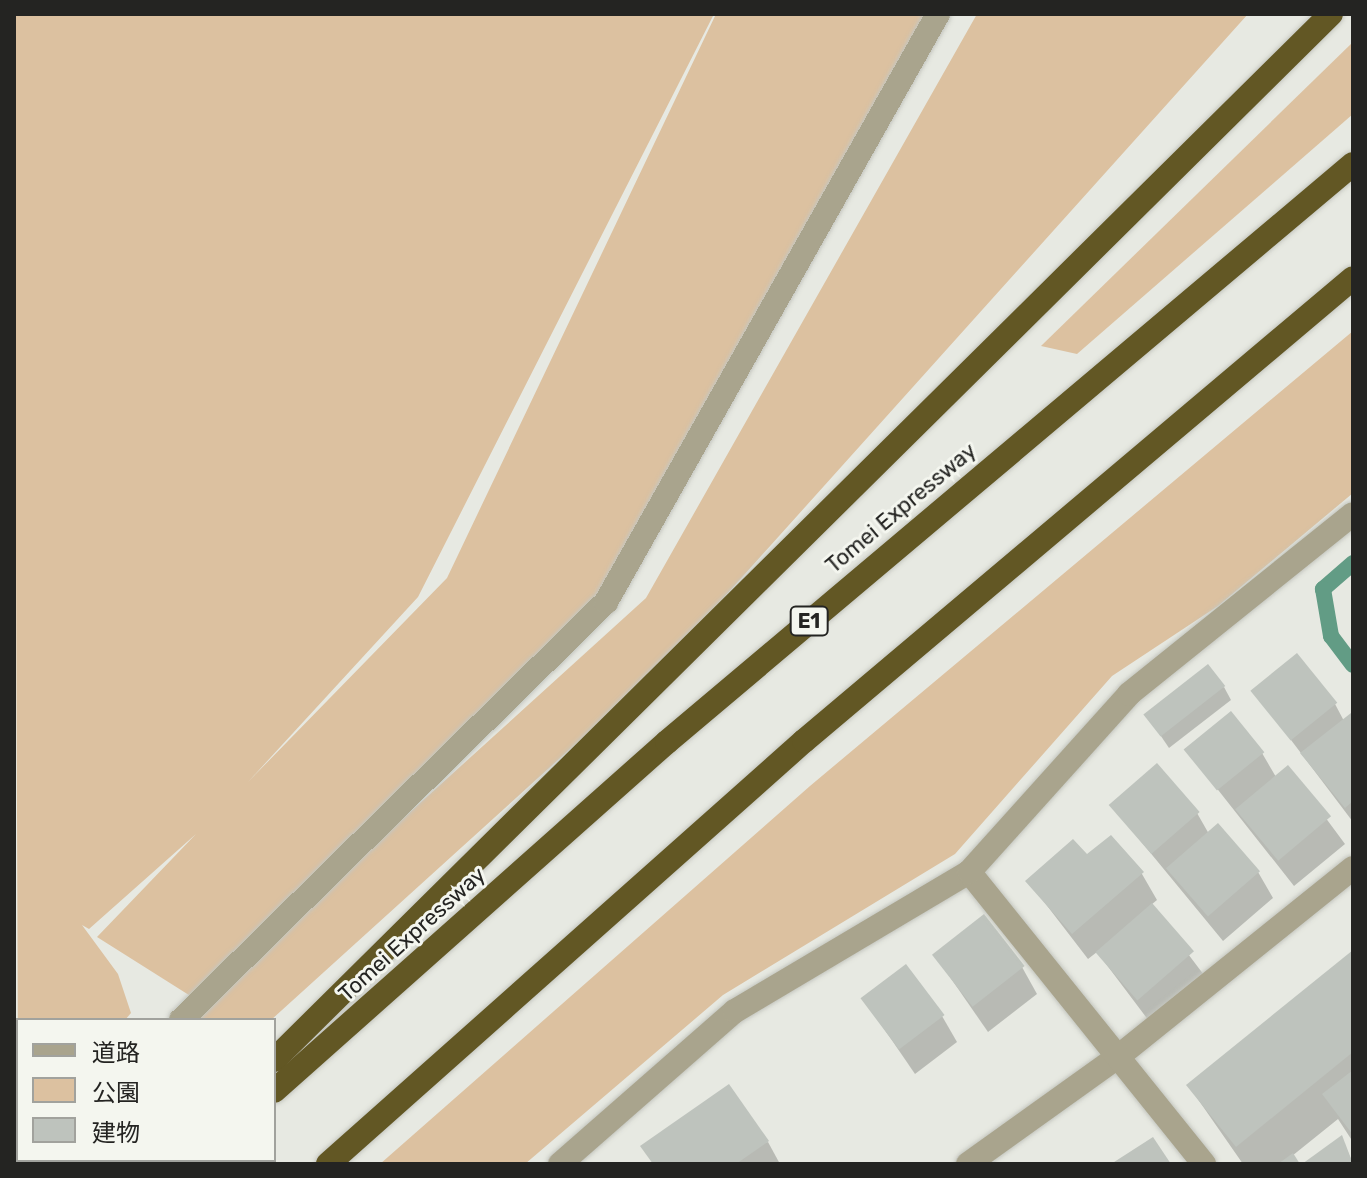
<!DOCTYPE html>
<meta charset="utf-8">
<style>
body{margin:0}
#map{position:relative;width:1367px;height:1178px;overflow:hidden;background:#e7e9e2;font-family:Rubik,"Noto Sans JP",sans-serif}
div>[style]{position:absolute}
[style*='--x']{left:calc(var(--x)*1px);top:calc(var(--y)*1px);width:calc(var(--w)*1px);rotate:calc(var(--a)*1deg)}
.green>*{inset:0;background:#dcc1a0}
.shadow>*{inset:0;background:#0003}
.stream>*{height:16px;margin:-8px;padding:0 8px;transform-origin:8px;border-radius:8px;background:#629c85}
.building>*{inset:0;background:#bec3bd;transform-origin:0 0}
.roads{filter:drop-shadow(0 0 2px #c4c6bf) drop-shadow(0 0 2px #c4c6bf)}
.minor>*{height:24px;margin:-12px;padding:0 12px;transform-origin:12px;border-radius:12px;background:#a9a48d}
.motorway>*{height:24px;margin:-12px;padding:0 12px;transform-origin:12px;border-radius:12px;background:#625724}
span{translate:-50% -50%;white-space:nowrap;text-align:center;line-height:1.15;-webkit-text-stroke:6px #f4f6ef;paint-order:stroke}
.shield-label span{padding:2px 6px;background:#f4f6ef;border:2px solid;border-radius:6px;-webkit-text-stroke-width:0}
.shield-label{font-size:20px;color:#242422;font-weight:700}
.street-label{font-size:22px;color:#242422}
.frame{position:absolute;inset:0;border:16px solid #242422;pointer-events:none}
.legend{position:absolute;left:16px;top:1018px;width:260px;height:144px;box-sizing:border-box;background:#f4f6ef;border:2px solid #a1a29d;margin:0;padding:10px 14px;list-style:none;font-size:24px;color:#242422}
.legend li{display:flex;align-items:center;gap:16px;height:40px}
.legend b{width:40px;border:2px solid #a1a29d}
</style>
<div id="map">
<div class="green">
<div style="clip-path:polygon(14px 14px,714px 14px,418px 597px,248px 782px,447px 578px,716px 14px,929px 14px,606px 602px,213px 991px,646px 598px,977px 14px,1248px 14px,665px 663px,271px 1020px,181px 1020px,200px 1002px,97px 937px,196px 834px,89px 929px,82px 925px,118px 974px,131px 1013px,125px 1020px,18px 1020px,18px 1074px)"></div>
<div style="clip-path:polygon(1353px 42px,1353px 114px,1077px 354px,1041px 346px)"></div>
<div style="clip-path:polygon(1353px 331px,1353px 493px,1218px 606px,1112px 676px,955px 854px,723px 995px,525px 1164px,380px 1164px,810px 786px)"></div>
<div style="clip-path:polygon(27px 1160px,116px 1160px,23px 1164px)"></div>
</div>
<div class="shadow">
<div style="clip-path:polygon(1224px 687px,1231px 700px,1169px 748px,1146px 714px)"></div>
<div style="clip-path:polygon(1254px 691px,1335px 704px,1344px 721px,1353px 718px,1353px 822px)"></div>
<div style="clip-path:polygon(1185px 748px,1262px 753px,1276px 777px,1288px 767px,1345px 844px,1294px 886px)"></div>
<div style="clip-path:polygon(1111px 805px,1197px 813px,1209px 834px,1258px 872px,1273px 898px,1223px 941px)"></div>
<div style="clip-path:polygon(1087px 857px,1142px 874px,1157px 900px,1151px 905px,1207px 979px,1152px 1025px,1097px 952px,1088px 959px,1028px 881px)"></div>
<div style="clip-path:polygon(934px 954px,1022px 967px,1037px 994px,988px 1032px)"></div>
<div style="clip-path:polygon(1353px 955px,1353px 1142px,1338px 1119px,1292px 1156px,1298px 1164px,1243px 1164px,1188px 1085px)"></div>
<div style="clip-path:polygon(863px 998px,942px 1016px,957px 1042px,915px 1074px)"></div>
<div style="clip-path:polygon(14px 1092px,18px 1096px,18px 1147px,14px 1143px)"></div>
<div style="clip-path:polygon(1342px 1138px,1353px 1164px,1306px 1164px)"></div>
<div style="clip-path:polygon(768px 1142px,780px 1164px,653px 1164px)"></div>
</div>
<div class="stream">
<div style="--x:1353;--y:563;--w:40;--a:139"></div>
<div style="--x:1323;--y:589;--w:48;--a:80.3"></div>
<div style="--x:1331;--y:636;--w:36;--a:53"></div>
</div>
<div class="building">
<div style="left:1297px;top:653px;width:64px;height:60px;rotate:51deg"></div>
<div style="left:1208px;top:664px;width:28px;height:82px;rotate:52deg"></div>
<div style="left:1231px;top:711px;width:53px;height:61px;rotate:51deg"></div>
<div style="clip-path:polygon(1351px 713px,1353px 801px,1345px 808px,1300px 753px)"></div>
<div style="left:1157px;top:763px;width:65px;height:64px;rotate:49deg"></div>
<div style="left:1288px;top:765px;width:67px;height:69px;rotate:50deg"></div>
<div style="left:1218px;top:823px;width:64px;height:69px;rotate:49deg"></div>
<div style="clip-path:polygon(1111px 835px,1144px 872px,1072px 934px,1025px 881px,1073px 839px,1087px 854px)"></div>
<div style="left:1152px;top:903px;width:64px;height:75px;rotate:49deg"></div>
<div style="left:984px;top:914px;width:66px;height:66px;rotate:52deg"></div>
<div style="clip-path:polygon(1353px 950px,1353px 1052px,1236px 1147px,1186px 1085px)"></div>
<div style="left:906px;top:964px;width:64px;height:57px;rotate:53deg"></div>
<div style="clip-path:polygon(1353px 1070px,1353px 1135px,1322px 1094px)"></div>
<div style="clip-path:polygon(729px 1084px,769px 1141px,736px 1164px,653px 1164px,640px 1146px)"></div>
<div style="clip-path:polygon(14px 1089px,18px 1093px,14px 1137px)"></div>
<div style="clip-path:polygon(1342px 1135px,1353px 1164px,1302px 1164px)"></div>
<div style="clip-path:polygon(1153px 1137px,1171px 1164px,1111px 1164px)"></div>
<div style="clip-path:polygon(1293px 1153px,1300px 1164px,1278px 1164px)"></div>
</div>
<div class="roads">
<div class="minor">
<div style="--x:181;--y:1020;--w:596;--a:-44.52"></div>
<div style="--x:606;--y:602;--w:675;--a:-60.55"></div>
<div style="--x:33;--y:1164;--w:6;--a:-45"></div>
<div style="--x:560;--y:1164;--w:232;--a:-41.2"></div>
<div style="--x:735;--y:1011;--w:272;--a:-30.7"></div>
<div style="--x:968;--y:1164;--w:186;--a:-35.6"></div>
<div style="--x:1119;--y:1056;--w:300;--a:-38.8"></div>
<div style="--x:1204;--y:1164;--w:375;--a:-128.8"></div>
<div style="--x:969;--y:872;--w:239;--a:-48"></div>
<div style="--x:1129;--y:694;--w:287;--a:-38.8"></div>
</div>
<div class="motorway">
<div style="--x:274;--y:1060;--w:1487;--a:-44.7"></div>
<div style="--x:274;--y:1091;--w:526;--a:-41.61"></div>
<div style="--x:667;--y:742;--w:897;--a:-40.12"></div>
<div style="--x:170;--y:1164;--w:6;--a:-45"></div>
<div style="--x:191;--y:1164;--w:6;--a:-39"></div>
<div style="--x:328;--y:1164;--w:637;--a:-41.63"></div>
<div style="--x:804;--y:741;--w:718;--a:-40.14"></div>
</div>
</div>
<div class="shield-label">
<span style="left:809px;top:621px">E1</span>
</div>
<div class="street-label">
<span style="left:901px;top:508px;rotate:-40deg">Tomei Expressway</span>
<span style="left:412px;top:934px;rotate:-42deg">Tomei Expressway</span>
</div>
<div class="frame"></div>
<ul class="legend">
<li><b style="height:10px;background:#a9a48d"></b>道路</li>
<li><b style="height:22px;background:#dcc1a0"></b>公園</li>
<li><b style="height:22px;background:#bec3bd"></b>建物</li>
</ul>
</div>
